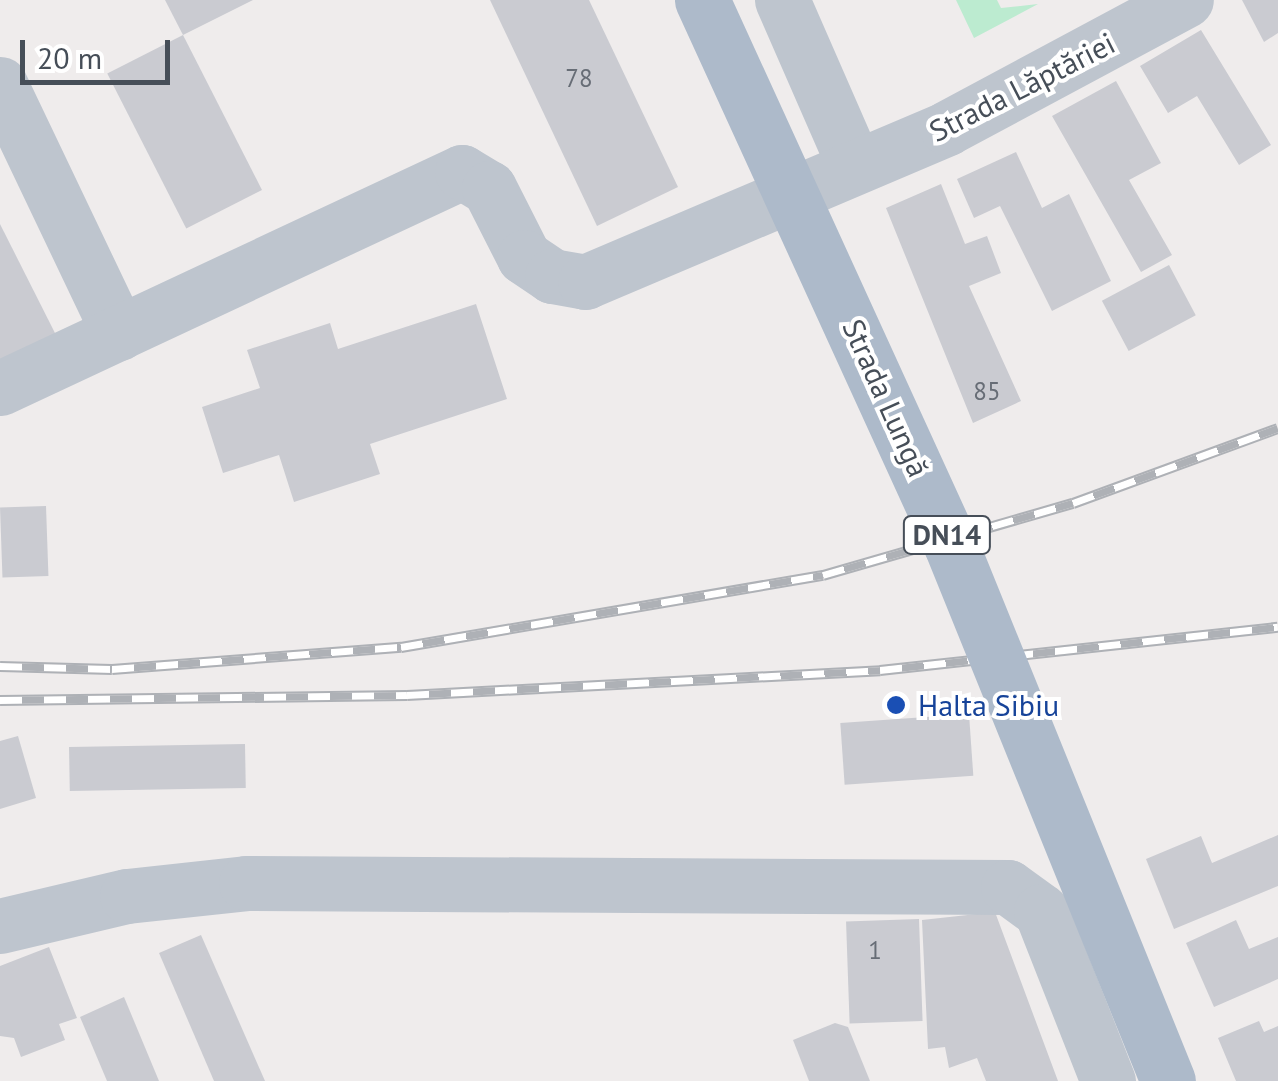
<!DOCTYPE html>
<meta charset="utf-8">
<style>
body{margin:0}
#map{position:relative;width:1278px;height:1081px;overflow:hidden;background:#efecec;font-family:"PT Sans",sans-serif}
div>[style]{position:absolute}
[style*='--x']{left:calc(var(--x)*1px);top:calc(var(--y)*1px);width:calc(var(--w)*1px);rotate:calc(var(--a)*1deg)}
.green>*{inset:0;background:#bcebd0}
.building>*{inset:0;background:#cacbd1;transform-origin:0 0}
.minor>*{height:55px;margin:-27.5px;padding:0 27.5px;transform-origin:27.5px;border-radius:27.5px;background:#bec5ce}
.rail>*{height:11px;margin-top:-5.5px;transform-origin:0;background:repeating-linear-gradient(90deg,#fff 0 22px,#aeb1b6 0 44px);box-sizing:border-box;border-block:2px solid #aeb1b6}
.primary-bridge>*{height:55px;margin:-27.5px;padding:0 27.5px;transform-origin:27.5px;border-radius:27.5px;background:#adbaca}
.dots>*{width:28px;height:28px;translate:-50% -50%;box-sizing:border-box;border:5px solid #fff;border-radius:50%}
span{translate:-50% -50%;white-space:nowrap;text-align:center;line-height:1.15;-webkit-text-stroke:8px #fff;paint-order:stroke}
.number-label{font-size:25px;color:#676d76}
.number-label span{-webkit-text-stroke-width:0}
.shield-label span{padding:2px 8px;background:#fff;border:2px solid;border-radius:8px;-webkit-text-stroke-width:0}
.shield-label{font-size:28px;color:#464e58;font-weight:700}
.street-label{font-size:30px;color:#464e58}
.transit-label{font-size:30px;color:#164399}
.left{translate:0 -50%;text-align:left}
.scale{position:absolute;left:20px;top:40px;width:150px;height:45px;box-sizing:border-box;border:5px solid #464e58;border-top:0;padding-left:12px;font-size:30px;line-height:35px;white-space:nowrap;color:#464e58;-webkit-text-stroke:8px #fff;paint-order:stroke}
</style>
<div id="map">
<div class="green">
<div style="clip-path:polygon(956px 0,997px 0,1001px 8px,1038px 4px,974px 38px)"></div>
</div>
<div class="building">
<div style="clip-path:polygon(165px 0,253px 0,183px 35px)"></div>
<div style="clip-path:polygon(490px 0,589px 0,678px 187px,597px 226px)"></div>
<div style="clip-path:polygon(1242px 0,1278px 0,1278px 33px,1264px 42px)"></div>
<div style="clip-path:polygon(1201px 30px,1271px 145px,1239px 165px,1197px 96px,1168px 113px,1140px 66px)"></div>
<div style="left:183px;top:35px;width:174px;height:85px;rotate:63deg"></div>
<div style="clip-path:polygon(1116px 81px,1161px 163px,1129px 180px,1172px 255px,1141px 272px,1052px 116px)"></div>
<div style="clip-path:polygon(1016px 152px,1042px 208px,1069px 194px,1111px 281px,1052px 311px,1000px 206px,974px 218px,957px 179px)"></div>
<div style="clip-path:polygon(941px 184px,965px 244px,987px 236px,1001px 273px,969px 286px,1021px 401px,973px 423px,886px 208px)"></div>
<div style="clip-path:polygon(0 224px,59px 341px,0 372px)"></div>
<div style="left:1169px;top:265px;width:57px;height:76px;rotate:62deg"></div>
<div style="clip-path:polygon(476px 304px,507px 399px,370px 444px,380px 474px,294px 502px,279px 455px,223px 473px,202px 407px,260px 388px,247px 350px,330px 323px,338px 349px)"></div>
<div style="left:46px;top:506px;width:70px;height:46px;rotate:88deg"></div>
<div style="left:969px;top:714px;width:62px;height:129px;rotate:86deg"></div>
<div style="clip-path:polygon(18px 736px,36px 798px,0 809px,0 741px)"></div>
<div style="left:245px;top:744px;width:44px;height:176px;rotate:89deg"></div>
<div style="clip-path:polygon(1278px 835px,1278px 886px,1174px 929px,1146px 859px,1201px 836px,1212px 863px)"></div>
<div style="clip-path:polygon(995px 912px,1058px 1081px,986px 1081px,977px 1058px,949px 1068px,945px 1047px,928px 1049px,922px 920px)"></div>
<div style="left:919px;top:919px;width:102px;height:73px;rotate:88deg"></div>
<div style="clip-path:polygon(1236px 920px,1249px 949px,1278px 937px,1278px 979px,1214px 1007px,1186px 943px)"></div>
<div style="clip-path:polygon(201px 935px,265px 1081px,214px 1081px,159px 953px)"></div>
<div style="clip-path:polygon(49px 947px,77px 1018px,59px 1024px,65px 1040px,21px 1057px,14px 1038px,0 1036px,0 966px)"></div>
<div style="clip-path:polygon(124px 997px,159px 1081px,107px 1081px,80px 1017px)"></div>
<div style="clip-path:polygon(1259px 1021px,1264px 1032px,1278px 1026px,1278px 1081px,1236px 1081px,1218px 1038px)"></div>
<div style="clip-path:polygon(835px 1023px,848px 1027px,870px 1081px,809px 1081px,793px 1040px)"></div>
</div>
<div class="minor">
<div style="--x:782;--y:0;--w:182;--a:66.4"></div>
<div style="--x:0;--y:84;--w:276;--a:64.5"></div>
<div style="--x:0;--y:388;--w:510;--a:-25.06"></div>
<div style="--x:462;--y:172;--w:31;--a:31"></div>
<div style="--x:489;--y:188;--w:77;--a:63.1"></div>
<div style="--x:524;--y:257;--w:34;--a:34"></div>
<div style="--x:552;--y:276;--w:34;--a:10"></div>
<div style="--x:585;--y:282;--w:393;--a:-23"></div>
<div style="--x:947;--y:128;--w:271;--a:-28.2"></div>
<div style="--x:0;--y:926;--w:130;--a:-13.3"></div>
<div style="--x:127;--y:896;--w:120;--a:-6.2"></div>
<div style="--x:246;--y:883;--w:762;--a:0.3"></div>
<div style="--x:1008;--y:887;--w:41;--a:36"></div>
<div style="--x:1041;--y:911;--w:183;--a:68.5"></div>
</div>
<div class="rail">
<div style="--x:0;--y:666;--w:112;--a:1.5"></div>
<div style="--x:112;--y:669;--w:290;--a:-4.4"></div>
<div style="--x:401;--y:647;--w:428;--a:-9.7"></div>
<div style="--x:823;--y:575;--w:260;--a:-16.1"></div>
<div style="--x:1073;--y:503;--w:218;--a:-20.1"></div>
<div style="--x:0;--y:700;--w:407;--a:-0.7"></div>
<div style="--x:407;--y:695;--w:474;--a:-3"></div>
<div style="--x:880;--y:670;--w:400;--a:-6.2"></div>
</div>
<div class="primary-bridge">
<div style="--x:702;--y:0;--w:599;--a:65.45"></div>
<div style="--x:951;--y:545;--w:578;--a:67.96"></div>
</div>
<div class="dots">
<div style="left:896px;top:705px;background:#1a4fb4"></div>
</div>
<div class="number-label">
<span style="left:579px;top:78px">78</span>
<span style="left:987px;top:391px">85</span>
<span style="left:875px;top:950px">1</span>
</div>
<div class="shield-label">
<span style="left:947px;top:535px">DN14</span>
</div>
<div class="street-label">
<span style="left:1022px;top:87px;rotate:-27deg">Strada Lăptăriei</span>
<span style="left:886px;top:398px;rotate:66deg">Strada Lungă</span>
</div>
<div class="transit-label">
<span class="left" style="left:918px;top:705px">Halta Sibiu</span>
</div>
<div class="scale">20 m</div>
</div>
